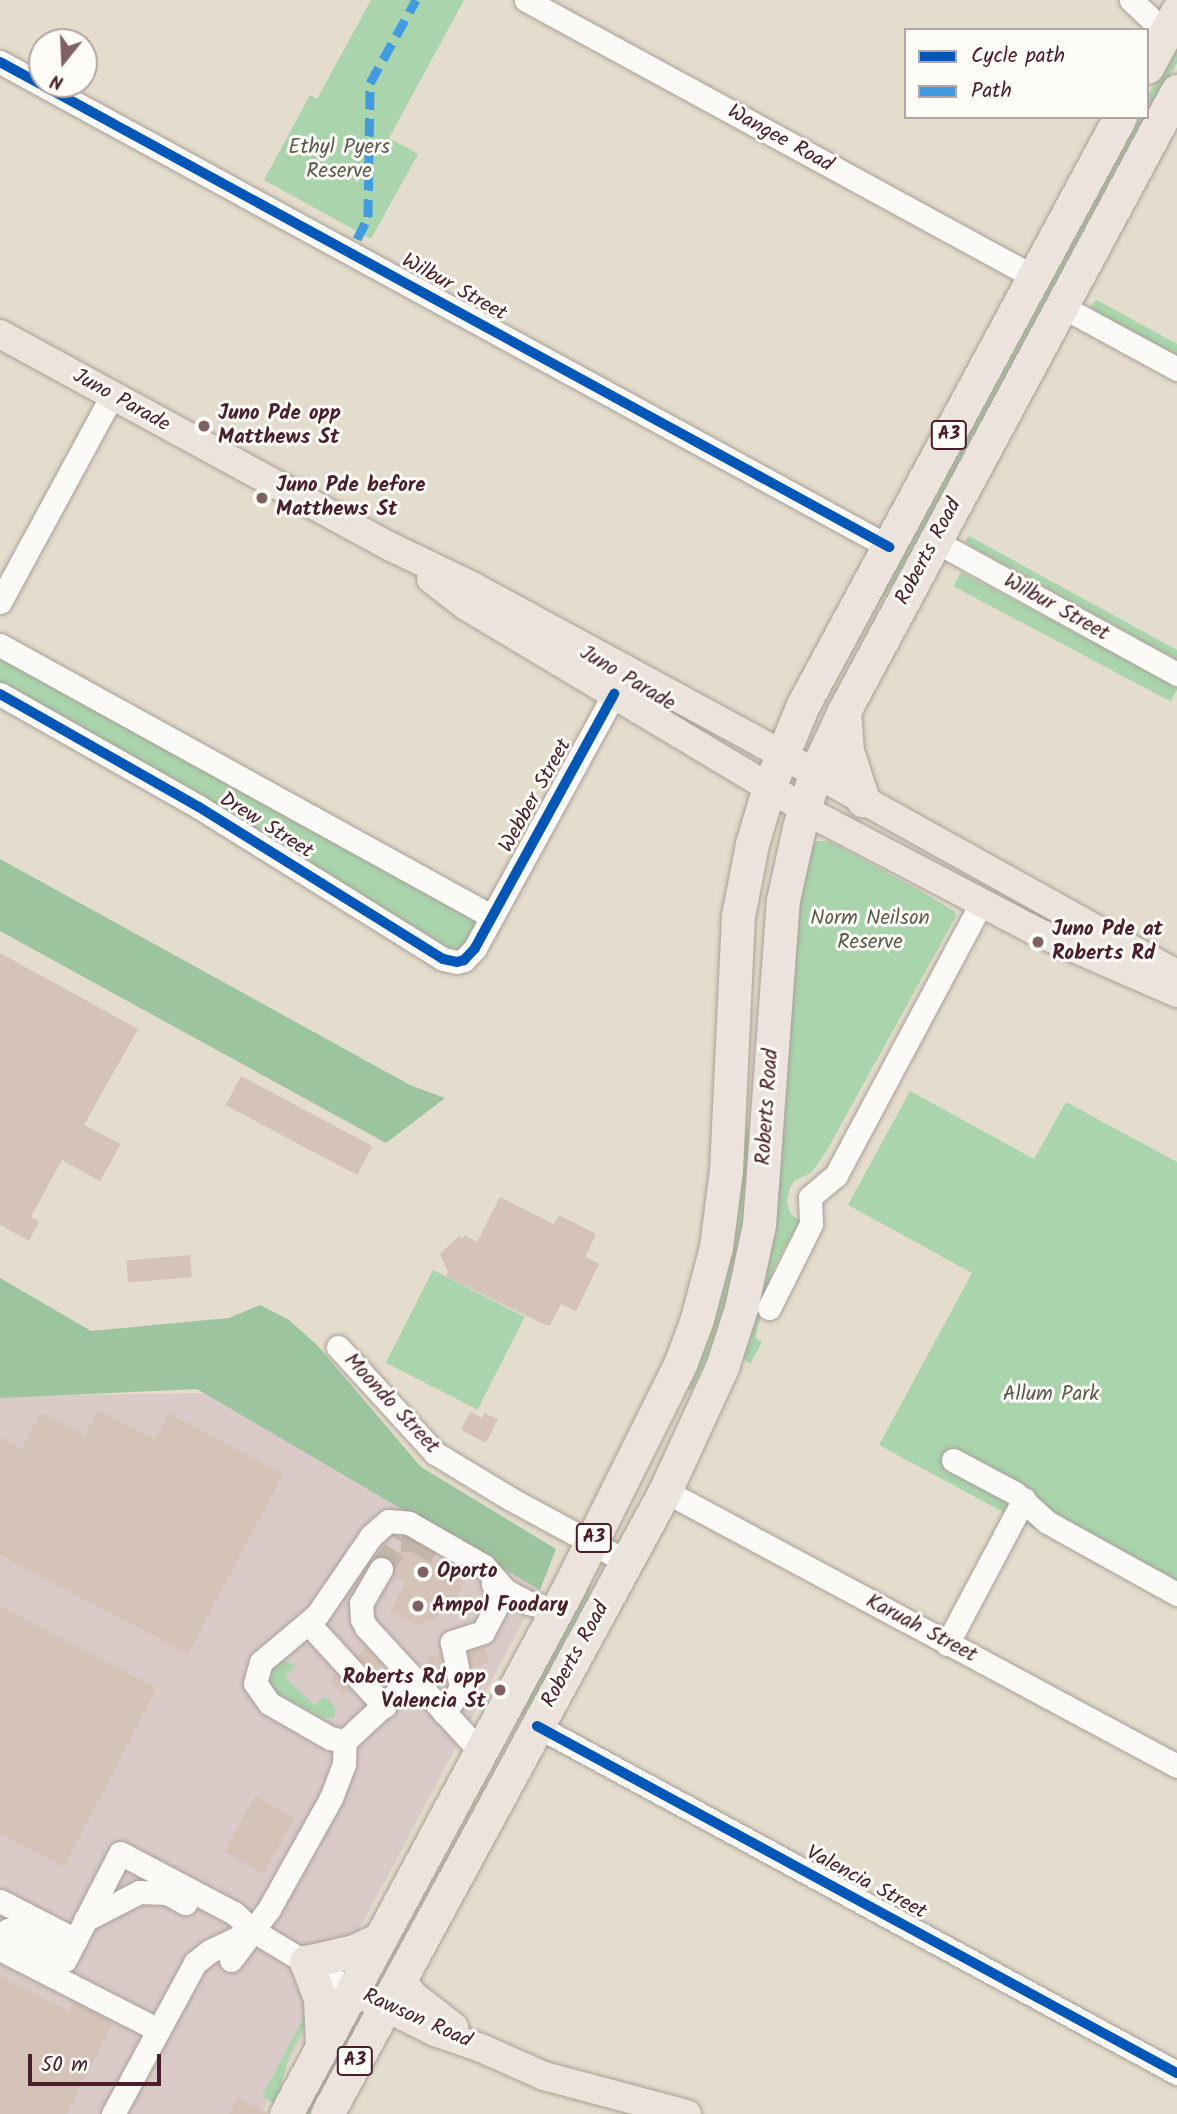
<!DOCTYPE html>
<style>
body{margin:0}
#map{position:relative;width:1177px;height:2114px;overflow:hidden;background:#e4dccc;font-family:Kalam,sans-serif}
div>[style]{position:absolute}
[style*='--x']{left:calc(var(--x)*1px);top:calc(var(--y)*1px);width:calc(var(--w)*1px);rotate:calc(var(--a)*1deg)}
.industrial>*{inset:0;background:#dacbc9}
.green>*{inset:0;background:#a9d4ac;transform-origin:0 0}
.forest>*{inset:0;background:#9cc49f}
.building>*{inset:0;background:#d5c3b8;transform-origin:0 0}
.minor-tunnel>*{height:23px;margin-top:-11.5px;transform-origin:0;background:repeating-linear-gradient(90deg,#c5b6ac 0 23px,transparent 0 34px)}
.roads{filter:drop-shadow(0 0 2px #a99f97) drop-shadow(0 0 2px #a99f97)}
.minor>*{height:23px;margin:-11.5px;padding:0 11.5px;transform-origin:11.5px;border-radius:11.5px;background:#fbfaf7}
.major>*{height:28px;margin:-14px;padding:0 14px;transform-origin:14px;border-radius:14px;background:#ece4dc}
.highway>*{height:33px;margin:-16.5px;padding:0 16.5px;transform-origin:16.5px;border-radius:16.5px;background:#ece4dc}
.quiet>*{height:9px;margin-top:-4.5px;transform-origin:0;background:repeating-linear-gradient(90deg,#409be1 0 18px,transparent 0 27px)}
.cycleway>*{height:10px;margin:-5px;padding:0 5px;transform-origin:5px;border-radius:5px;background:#0057b8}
.dots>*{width:19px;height:19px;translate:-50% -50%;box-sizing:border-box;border:4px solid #fdfcf7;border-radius:50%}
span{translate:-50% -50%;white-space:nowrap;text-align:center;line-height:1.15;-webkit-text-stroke:6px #fdfcf7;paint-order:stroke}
.shield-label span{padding:2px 5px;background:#fdfcf7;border:2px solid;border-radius:5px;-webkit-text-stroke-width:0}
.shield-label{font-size:19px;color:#4a1f2b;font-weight:700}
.street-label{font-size:21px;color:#4a1f2b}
.park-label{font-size:21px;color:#5a5c4f}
.poi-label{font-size:21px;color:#4a1f2b;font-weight:700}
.left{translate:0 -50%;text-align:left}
.right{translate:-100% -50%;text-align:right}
.legend{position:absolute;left:904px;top:28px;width:245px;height:91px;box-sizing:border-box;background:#fdfcf7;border:2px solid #b5a4a5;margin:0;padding:9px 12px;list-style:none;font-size:21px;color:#4a1f2b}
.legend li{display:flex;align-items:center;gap:14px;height:35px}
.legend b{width:35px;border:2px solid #b5a4a5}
.north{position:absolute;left:28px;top:28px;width:70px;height:70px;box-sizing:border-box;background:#fdfcf7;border:2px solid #b5a4a5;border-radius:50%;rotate:198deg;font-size:19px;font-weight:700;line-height:28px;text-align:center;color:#4a1f2b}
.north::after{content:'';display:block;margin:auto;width:24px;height:32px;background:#806163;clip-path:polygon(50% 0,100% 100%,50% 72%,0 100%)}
.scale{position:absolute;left:28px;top:2054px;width:133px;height:32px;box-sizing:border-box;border:4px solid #4a1f2b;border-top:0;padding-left:9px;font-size:21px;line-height:24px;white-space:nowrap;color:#4a1f2b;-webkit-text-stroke:5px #fdfcf7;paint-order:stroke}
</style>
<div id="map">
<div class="industrial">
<div style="clip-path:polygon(208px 1393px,540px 1590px,261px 2114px,0 2114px,0 1396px)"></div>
</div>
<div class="green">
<div style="clip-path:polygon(371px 0,464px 0,389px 138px,418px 154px,371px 239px,264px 180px,310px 95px,317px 99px)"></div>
<div style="clip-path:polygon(1177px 42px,1177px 63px,908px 562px,879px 603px,875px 602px,1136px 117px,1147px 117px,1147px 97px)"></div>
<div style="clip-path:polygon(1097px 300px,1177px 344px,1177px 356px,1094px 310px,1090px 306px)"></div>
<div style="clip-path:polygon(969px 536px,1177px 650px,1177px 660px,969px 545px,965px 541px)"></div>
<div style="left:961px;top:572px;width:246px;height:16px;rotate:28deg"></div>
<div style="clip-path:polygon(0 653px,474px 917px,476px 927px,460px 950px,449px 948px,198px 795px,0 683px)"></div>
<div style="clip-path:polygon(821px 841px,829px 841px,921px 891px,955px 912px,956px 916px,826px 1152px,811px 1173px,794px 1181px,789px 1190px,787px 1202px,790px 1213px,800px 1221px,774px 1267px,755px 1338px,762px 1342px,750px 1364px,741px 1356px,797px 904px,812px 842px)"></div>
<div style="clip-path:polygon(910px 1091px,1034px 1159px,1066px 1102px,1177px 1162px,1177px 1606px,879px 1445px,972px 1273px,848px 1205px)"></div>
<div style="clip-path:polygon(744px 1129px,754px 1130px,750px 1189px,735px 1276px,711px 1351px,691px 1391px,685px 1388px)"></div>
<div style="left:433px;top:1270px;width:103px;height:104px;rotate:27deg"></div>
<div style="clip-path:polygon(592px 1576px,587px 1603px,534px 1701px,518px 1720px,514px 1718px)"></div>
<div style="clip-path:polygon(285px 1661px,296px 1666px,285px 1677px,314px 1705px,325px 1696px,336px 1708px,334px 1717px,323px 1718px,274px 1693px,269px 1685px,269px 1674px,274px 1665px)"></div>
<div style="clip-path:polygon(306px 2013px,309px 2017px,289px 2056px,276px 2105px,262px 2096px)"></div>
<div style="clip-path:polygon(351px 2020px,355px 2021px,354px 2031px,313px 2114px,301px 2114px)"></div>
</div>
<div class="forest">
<div style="clip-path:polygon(0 859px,410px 1085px,445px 1098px,386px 1143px,0 931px)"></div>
<div style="clip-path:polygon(0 1278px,91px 1331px,229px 1318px,260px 1305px,289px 1320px,318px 1346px,421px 1467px,556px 1549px,540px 1590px,197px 1389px,0 1398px)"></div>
</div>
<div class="building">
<div style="clip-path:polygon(0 953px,138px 1029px,84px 1125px,121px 1144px,100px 1181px,62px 1160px,31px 1217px,39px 1221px,29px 1241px,0 1225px)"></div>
<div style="left:241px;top:1076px;width:149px;height:33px;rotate:28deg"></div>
<div style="clip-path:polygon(500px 1197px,554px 1224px,559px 1215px,596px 1234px,585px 1257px,599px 1264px,576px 1311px,561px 1304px,550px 1325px,545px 1325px,446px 1276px,448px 1272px,440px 1254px,459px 1236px,463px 1238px,465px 1235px,477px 1242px)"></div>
<div style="left:190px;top:1255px;width:22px;height:64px;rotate:85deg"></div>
<div style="clip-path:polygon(98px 1410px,155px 1439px,169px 1413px,283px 1474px,188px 1654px,0 1555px,0 1437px,22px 1449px,41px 1412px,85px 1435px)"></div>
<div style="clip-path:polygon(470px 1412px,482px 1418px,484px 1413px,498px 1419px,486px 1443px,461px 1430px)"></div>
<div style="clip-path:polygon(402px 1544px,412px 1550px,414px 1547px,467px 1576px,455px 1599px,449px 1596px,436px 1619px,416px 1625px,390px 1611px,406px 1583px,393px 1576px,393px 1563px,382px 1555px,387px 1546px,399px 1552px)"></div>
<div style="clip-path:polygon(0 1606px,157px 1688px,64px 1867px,0 1834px)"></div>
<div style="clip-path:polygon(484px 1646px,489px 1663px,471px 1668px,468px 1652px)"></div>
<div style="left:366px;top:1648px;width:22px;height:12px;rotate:47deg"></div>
<div style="clip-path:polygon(440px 1654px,444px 1676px,433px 1679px,426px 1657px)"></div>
<div style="left:336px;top:1674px;width:21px;height:9px;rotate:49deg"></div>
<div style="left:255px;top:1796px;width:45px;height:64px;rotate:29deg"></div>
<div style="clip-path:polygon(0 1975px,69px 2011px,73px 2002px,113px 2023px,67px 2114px,0 2114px)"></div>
<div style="clip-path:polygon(238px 2097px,267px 2113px,267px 2114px,229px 2114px)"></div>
</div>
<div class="minor-tunnel">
<div style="--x:381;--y:1569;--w:37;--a:-55"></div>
<div style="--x:402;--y:1539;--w:14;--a:8"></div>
<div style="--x:416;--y:1541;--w:35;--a:29"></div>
</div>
<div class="roads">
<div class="minor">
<div style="--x:526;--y:0;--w:579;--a:28.6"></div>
<div style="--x:1131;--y:0;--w:48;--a:43.3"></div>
<div style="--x:0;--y:62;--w:1013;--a:28.61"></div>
<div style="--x:1061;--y:306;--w:132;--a:28.5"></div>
<div style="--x:935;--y:541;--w:276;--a:28.8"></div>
<div style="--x:0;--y:602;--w:234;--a:-61.5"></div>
<div style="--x:0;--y:645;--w:561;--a:28.9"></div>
<div style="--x:0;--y:694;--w:229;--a:29.6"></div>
<div style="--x:199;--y:807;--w:287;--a:31.9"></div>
<div style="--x:443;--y:959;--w:14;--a:12"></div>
<div style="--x:457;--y:962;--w:7;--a:-16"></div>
<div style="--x:464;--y:960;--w:16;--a:-47"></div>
<div style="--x:475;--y:948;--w:290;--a:-61.3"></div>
<div style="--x:769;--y:1308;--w:94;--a:-63.4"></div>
<div style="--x:811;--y:1224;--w:27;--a:-92"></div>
<div style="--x:810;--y:1197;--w:34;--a:-40"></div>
<div style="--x:836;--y:1175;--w:307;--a:-61.9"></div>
<div style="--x:338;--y:1347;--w:144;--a:47.5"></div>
<div style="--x:435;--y:1453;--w:87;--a:31.3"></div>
<div style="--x:509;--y:1498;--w:134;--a:28.5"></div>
<div style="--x:953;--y:1460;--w:70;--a:28"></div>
<div style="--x:1015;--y:1493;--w:43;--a:42.2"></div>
<div style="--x:1047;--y:1522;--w:149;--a:29"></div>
<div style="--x:665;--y:1491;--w:581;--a:28.24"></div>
<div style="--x:381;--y:1569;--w:39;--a:120"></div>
<div style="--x:361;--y:1603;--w:16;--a:86"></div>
<div style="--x:362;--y:1619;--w:9;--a:63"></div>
<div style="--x:366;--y:1627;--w:170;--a:47.4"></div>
<div style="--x:493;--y:1584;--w:41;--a:27.8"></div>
<div style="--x:529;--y:1603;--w:29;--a:14"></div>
<div style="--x:308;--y:1623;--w:113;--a:47.5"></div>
<div style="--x:947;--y:1644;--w:164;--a:-62"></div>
<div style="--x:413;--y:1678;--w:93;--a:137.2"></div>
<div style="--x:345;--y:1741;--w:15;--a:-169"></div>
<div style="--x:330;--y:1738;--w:70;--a:-150.2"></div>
<div style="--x:269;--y:1703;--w:24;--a:-125"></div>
<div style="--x:255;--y:1683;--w:22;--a:-74"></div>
<div style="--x:261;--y:1662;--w:73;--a:-40"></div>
<div style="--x:317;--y:1615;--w:96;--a:-55.6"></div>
<div style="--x:371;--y:1536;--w:23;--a:-41"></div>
<div style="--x:388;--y:1521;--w:21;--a:5"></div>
<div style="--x:409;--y:1523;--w:86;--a:29.8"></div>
<div style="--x:484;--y:1566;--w:32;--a:49"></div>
<div style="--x:505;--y:1590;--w:47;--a:117.6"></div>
<div style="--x:483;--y:1632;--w:33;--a:162"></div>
<div style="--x:452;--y:1642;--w:47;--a:78.9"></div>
<div style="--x:461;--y:1688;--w:30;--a:124"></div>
<div style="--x:537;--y:1726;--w:728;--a:28.47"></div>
<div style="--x:0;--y:1901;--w:85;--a:27.2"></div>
<div style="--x:85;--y:1920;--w:61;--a:-27.4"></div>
<div style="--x:139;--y:1892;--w:28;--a:2"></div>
<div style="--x:167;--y:1893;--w:21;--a:29"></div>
<div style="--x:0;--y:1945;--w:17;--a:-62"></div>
<div style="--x:8;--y:1930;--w:64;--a:27.8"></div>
<div style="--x:65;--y:1960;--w:120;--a:-62.8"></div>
<div style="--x:120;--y:1853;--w:129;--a:27.8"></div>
<div style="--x:234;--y:1913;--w:25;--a:43"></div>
<div style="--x:252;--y:1930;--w:118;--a:31.1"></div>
<div style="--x:0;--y:1949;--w:178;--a:27.1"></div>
<div style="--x:231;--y:1960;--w:64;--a:-53.3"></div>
<div style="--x:269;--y:1909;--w:127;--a:-60.8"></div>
<div style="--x:331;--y:1798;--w:36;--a:-69"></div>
<div style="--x:344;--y:1764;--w:23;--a:-88"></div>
<div style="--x:113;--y:2114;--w:172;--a:-61.5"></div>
<div style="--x:195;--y:1963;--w:19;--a:-39"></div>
<div style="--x:210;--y:1951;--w:44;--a:-25.4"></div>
</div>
<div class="major">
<div style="--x:0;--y:334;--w:445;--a:28.6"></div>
<div style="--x:391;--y:547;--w:92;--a:25.7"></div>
<div style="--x:474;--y:587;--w:329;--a:28.5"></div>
<div style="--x:763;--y:744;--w:474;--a:29.1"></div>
<div style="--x:431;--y:579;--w:44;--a:37.6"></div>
<div style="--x:466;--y:606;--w:417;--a:30.9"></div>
<div style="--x:824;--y:820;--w:238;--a:27.7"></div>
<div style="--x:1035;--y:931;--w:155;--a:23.6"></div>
<div style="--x:401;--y:1978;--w:21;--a:55"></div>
<div style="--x:413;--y:1995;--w:52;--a:38"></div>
<div style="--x:353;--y:1991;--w:92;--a:26.6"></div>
<div style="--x:435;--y:2032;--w:49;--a:19.2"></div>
<div style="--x:481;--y:2048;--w:69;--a:24"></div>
<div style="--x:544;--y:2076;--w:148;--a:14.9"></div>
</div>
<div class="highway">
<div style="--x:1147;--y:67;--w:63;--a:-61.4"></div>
<div style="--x:844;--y:711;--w:40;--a:85.7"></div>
<div style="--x:847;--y:751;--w:52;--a:71.9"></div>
<div style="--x:322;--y:2046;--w:48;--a:-92.4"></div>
<div style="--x:320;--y:1998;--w:39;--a:-111"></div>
<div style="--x:306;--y:1962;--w:49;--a:-12.9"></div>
<div style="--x:354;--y:1951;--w:29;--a:-25"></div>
<div style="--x:286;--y:2114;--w:591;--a:-61.75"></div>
<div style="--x:566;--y:1593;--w:258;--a:-63.5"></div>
<div style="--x:681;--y:1362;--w:46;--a:-69.6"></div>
<div style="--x:697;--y:1319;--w:74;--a:-75.2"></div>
<div style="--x:716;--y:1247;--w:78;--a:-82.6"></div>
<div style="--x:726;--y:1170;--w:254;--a:-87.3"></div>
<div style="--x:738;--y:916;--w:73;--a:-79"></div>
<div style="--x:752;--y:844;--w:59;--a:-73.4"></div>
<div style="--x:769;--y:787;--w:89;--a:-67.5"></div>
<div style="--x:803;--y:705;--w:668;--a:-61.67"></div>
<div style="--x:327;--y:2114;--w:709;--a:-61.52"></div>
<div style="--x:665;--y:1491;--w:136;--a:-65.3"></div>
<div style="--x:722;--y:1367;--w:62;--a:-72.1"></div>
<div style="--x:741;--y:1308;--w:85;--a:-77.8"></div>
<div style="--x:759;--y:1225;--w:326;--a:-85.8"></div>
<div style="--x:783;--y:900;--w:74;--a:-77.5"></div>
<div style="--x:799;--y:828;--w:57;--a:-73.8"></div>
<div style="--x:815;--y:773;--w:68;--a:-64.9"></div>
<div style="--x:844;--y:711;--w:704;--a:-61.76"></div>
</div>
</div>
<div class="quiet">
<div style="--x:357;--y:239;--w:25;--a:-63"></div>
<div style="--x:368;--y:217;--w:134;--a:-89.1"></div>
<div style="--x:370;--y:83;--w:95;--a:-61"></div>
</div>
<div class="cycleway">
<div style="--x:0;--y:62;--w:1013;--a:28.61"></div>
<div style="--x:0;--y:694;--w:229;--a:29.6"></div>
<div style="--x:199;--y:807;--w:287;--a:31.9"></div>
<div style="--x:443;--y:959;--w:14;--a:12"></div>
<div style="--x:457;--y:962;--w:7;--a:-16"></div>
<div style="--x:464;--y:960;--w:16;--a:-47"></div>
<div style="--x:475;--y:948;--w:290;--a:-61.3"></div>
<div style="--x:537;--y:1726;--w:728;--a:28.47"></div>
</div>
<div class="dots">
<div style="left:204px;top:426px;background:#806163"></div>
<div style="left:262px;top:498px;background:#806163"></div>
<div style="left:1038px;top:942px;background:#806163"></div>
<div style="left:423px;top:1572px;background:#806163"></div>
<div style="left:418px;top:1606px;background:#806163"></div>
<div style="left:500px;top:1690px;background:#806163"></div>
</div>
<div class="shield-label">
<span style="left:949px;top:435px">A3</span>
<span style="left:594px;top:1538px">A3</span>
<span style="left:355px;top:2061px">A3</span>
</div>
<div class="street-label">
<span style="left:780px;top:139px;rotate:29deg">Wangee Road</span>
<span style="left:454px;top:288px;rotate:29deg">Wilbur Street</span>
<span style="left:121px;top:401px;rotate:29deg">Juno Parade</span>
<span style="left:929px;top:552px;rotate:-62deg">Roberts Road</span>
<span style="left:1056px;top:608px;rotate:29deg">Wilbur Street</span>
<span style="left:627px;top:679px;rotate:31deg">Juno Parade</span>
<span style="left:536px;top:796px;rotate:-61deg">Webber Street</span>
<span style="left:266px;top:826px;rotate:32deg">Drew Street</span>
<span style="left:768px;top:1107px;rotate:-86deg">Roberts Road</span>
<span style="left:391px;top:1404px;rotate:47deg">Moondo Street</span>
<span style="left:921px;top:1629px;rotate:28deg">Karuah Street</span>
<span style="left:576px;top:1655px;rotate:-61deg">Roberts Road</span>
<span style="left:866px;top:1883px;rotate:28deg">Valencia Street</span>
<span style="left:417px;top:2019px;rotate:24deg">Rawson Road</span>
</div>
<div class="park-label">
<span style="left:339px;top:160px">Ethyl Pyers<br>Reserve</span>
<span style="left:870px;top:931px">Norm Neilson<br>Reserve</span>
<span style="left:1051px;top:1395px">Allum Park</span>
</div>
<div class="poi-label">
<span class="left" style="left:218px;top:426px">Juno Pde opp<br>Matthews St</span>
<span class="left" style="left:276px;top:498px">Juno Pde before<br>Matthews St</span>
<span class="left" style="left:1052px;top:942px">Juno Pde at<br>Roberts Rd</span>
<span class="left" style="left:437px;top:1572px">Oporto</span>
<span class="left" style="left:432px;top:1606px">Ampol Foodary</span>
<span class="right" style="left:486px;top:1690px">Roberts Rd opp<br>Valencia St</span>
</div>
<ul class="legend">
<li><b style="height:9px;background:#0057b8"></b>Cycle path</li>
<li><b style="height:9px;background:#409be1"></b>Path</li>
</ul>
<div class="north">N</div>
<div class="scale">50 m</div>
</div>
